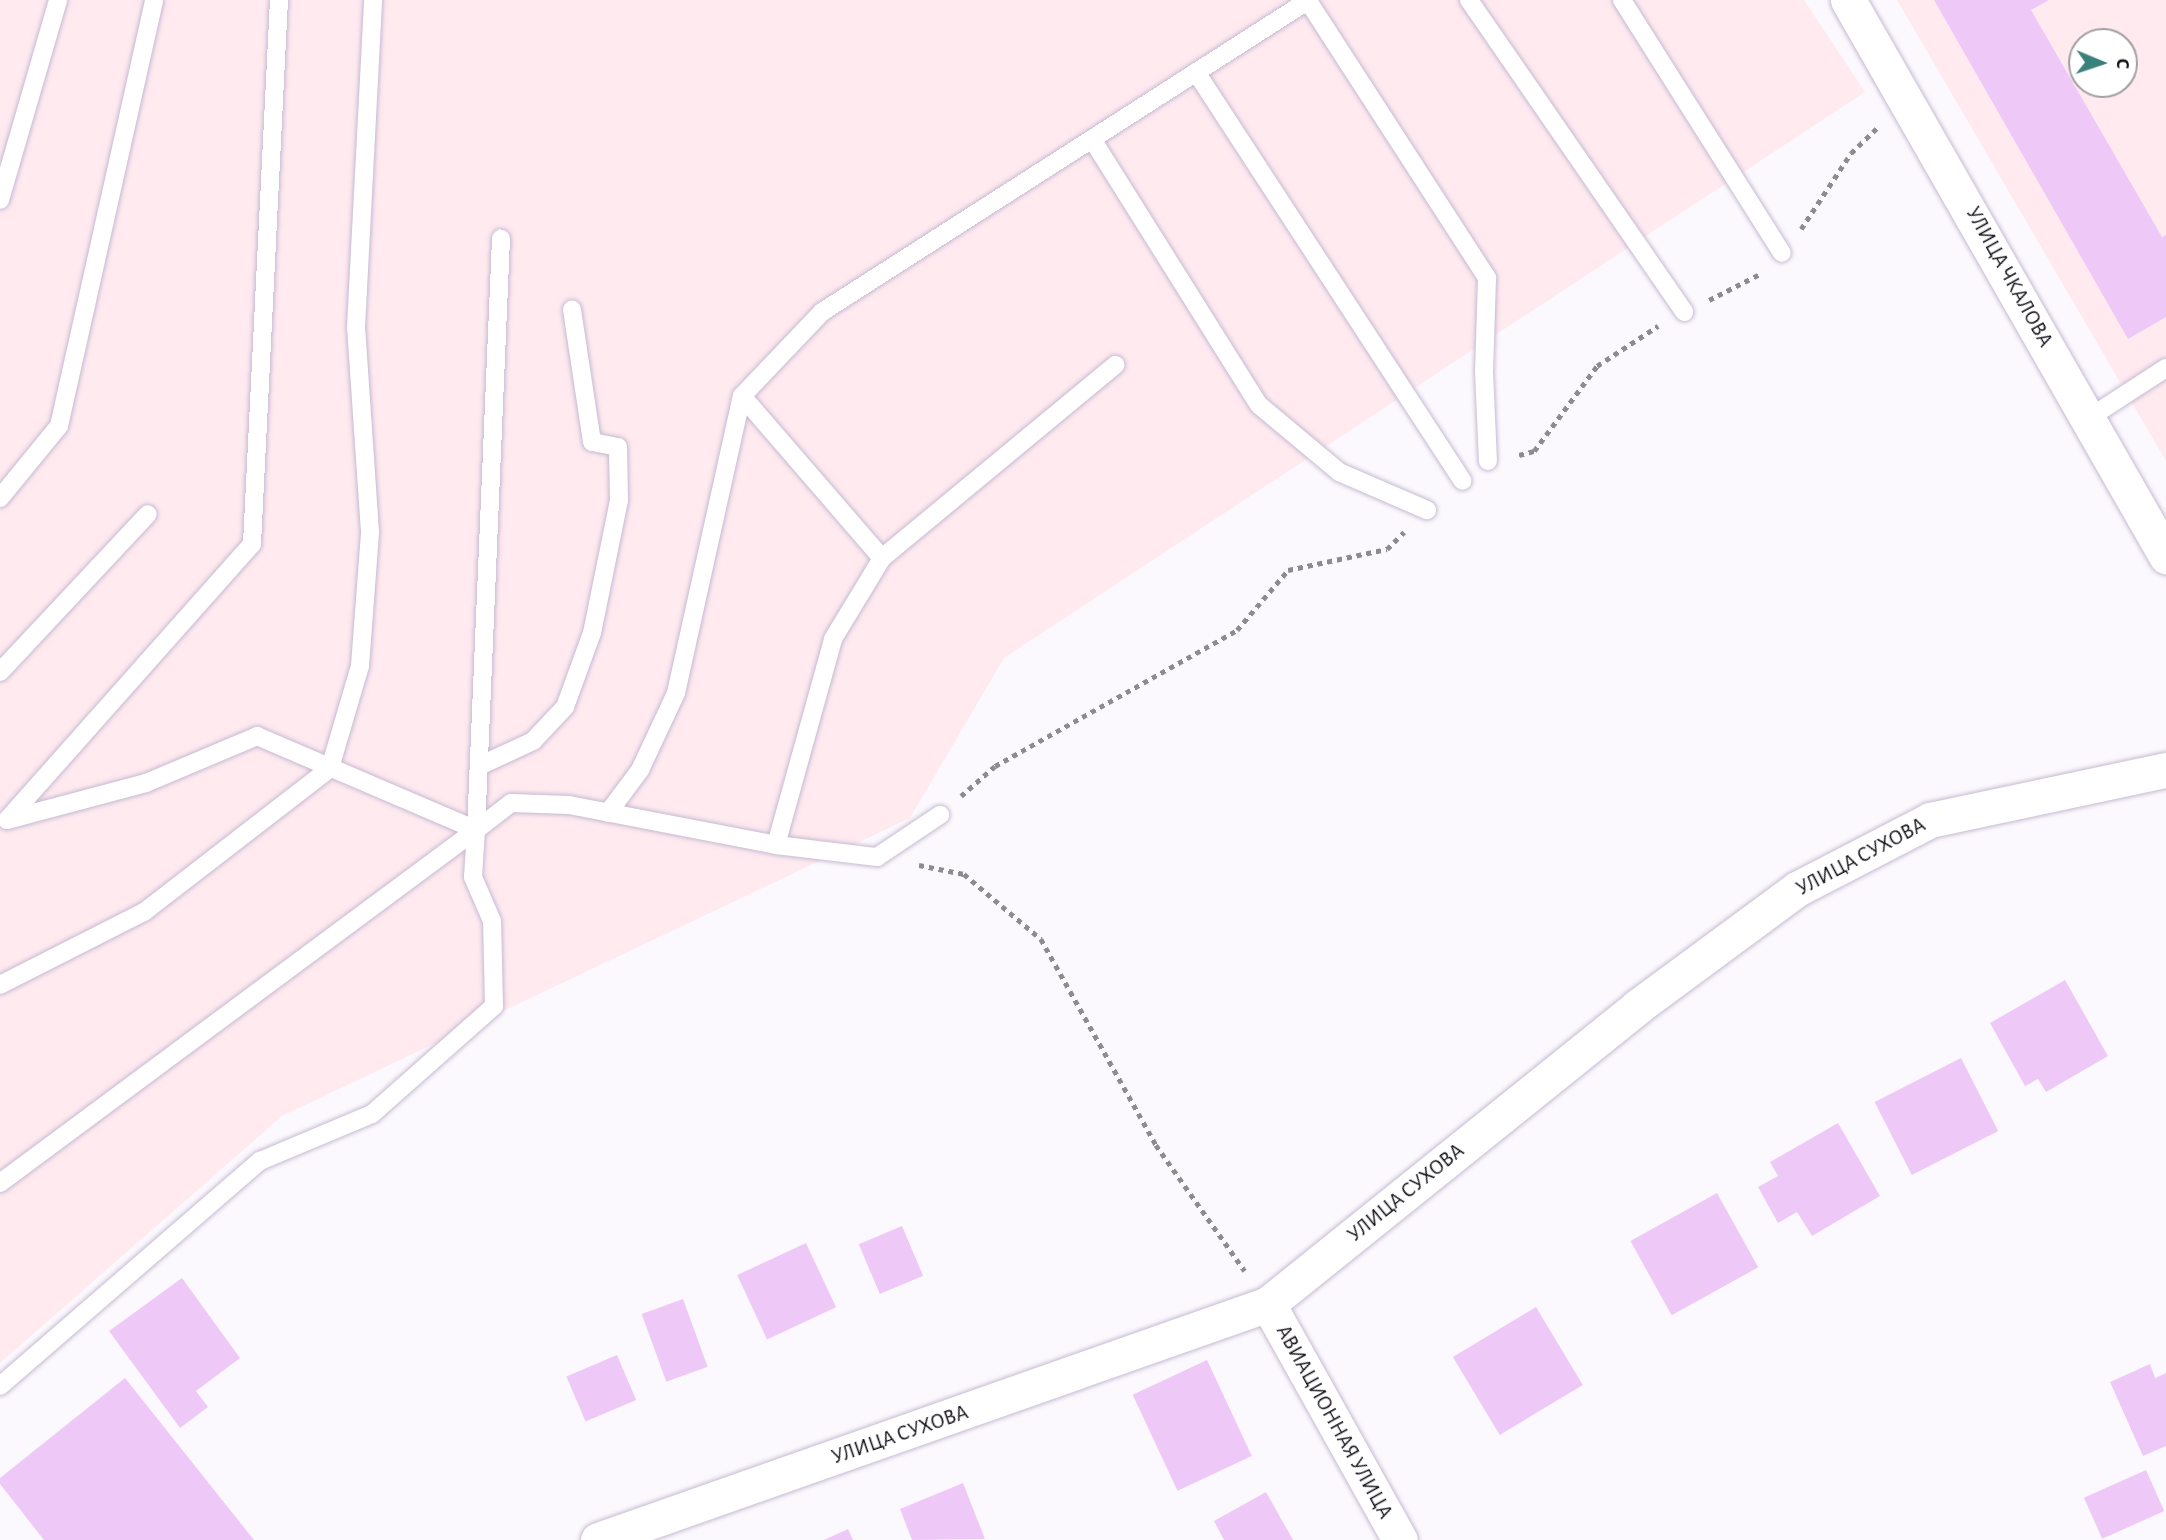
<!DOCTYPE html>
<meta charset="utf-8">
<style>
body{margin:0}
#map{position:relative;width:2166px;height:1540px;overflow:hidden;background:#fcf9fe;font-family:"Alegreya Sans",sans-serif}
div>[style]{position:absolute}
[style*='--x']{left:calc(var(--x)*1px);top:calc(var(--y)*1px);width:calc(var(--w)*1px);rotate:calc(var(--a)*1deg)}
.industrial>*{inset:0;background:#ffeaf0}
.building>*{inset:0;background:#eec9f8;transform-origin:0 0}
.path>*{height:4.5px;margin-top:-2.25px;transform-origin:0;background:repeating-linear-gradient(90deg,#8e8a91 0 5px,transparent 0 10px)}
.roads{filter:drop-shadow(0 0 2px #c6bad2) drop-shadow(0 0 2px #c6bad2)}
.service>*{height:18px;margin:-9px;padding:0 9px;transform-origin:9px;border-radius:9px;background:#fff}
.minor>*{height:35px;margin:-17.5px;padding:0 17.5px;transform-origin:17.5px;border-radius:17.5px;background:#fff}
span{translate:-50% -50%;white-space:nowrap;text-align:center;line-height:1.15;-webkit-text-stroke:7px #fff;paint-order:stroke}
.street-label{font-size:21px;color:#141018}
.north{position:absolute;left:2068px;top:28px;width:70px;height:70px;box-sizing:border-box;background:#fff;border:2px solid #a19fa3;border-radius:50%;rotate:92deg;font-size:19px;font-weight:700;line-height:28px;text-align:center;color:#141018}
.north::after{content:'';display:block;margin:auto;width:24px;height:32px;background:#3a817b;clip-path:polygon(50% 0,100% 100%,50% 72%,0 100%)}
</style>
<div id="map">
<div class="industrial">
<div style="clip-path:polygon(0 0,1804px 0,1865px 92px,1004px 658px,910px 818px,282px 1116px,0 1363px)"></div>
<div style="clip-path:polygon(evenodd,1897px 0,2166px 0,2166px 461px,1897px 0,2082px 42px,2124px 42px,2124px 84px,2082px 84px,2082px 42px)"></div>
</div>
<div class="building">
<div style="clip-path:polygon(1934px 0,2049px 0,2031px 10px,2162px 237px,2166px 235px,2166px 317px,2128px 339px)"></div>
<div style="clip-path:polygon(2065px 980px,2108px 1056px,2046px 1092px,2038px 1079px,2025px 1086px,1990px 1023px)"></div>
<div style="left:1961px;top:1058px;width:82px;height:97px;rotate:63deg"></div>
<div style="clip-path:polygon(1838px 1123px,1880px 1196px,1812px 1236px,1797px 1212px,1778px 1223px,1758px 1187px,1778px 1176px,1770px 1162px)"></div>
<div style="left:1717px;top:1193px;width:85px;height:99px;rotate:61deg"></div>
<div style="left:902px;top:1226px;width:54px;height:47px;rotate:67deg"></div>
<div style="left:806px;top:1243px;width:71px;height:76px;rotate:65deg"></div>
<div style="clip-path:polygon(182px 1278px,240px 1358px,196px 1391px,208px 1407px,180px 1428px,109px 1331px)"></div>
<div style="left:683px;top:1299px;width:72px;height:44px;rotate:70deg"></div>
<div style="left:1536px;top:1307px;width:91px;height:97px;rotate:59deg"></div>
<div style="left:617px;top:1355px;width:49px;height:55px;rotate:67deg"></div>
<div style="left:1207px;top:1360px;width:106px;height:82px;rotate:65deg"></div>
<div style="clip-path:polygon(2150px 1364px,2155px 1378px,2166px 1373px,2166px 1446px,2143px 1456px,2110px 1382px)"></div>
<div style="clip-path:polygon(125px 1378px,254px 1540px,44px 1540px,0 1484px,0 1478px)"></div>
<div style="left:2146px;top:1470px;width:45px;height:68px;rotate:66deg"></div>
<div style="clip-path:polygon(963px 1483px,985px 1539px,912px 1540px,900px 1509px)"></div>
<div style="clip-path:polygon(1266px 1492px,1293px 1540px,1224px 1540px,1214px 1521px)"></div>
<div style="clip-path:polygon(848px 1529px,853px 1540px,824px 1540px)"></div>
</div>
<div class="path">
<div style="--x:1801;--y:229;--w:91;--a:-56.7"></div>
<div style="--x:1851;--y:153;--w:37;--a:-44"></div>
<div style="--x:1709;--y:300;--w:57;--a:-27"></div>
<div style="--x:1519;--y:455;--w:16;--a:-15"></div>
<div style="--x:1534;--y:451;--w:106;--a:-53.5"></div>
<div style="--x:1597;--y:366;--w:73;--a:-33.3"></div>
<div style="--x:961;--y:796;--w:45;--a:-41.4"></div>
<div style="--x:995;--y:766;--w:278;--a:-29.3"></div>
<div style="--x:1237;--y:630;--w:79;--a:-49.6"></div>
<div style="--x:1288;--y:570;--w:101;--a:-12"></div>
<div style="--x:1387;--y:549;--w:24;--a:-45"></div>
<div style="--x:919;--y:865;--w:46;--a:11.3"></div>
<div style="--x:964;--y:874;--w:101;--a:40.2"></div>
<div style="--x:1041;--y:939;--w:236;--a:60.8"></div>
<div style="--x:1156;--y:1145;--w:154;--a:54.8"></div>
</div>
<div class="roads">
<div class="service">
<div style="--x:1469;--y:0;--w:379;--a:55.4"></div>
<div style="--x:1622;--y:0;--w:299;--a:57.7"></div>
<div style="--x:1308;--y:1;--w:330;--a:57.1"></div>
<div style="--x:1487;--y:278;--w:93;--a:91.8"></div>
<div style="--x:1484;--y:371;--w:90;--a:87.5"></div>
<div style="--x:1196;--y:72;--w:488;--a:56.9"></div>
<div style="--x:1092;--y:139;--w:314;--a:57.9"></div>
<div style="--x:1259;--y:405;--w:104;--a:39.9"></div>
<div style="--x:1339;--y:472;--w:96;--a:23.4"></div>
<div style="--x:0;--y:200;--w:208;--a:-73.8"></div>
<div style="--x:742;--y:396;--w:214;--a:49.2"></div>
<div style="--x:882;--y:558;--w:303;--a:-39.6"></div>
<div style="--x:2089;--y:418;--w:92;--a:-33"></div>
<div style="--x:0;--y:498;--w:93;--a:-50.7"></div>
<div style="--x:59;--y:426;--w:436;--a:-77.4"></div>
<div style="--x:0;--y:672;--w:216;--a:-46.9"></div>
<div style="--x:479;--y:766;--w:60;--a:-24.8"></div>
<div style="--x:533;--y:741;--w:47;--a:-46.7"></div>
<div style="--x:565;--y:707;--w:79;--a:-70"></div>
<div style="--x:592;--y:633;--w:136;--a:-78.5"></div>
<div style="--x:619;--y:500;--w:53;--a:-91.1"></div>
<div style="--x:618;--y:447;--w:26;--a:-169"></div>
<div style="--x:592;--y:442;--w:134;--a:-98.6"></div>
<div style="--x:608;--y:813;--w:54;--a:-53.3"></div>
<div style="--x:640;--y:770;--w:85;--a:-64.9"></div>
<div style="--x:676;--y:693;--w:304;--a:-77.5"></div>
<div style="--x:742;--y:396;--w:116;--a:-46.4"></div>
<div style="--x:822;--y:312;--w:578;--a:-32.65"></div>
<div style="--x:7;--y:820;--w:369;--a:-48.4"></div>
<div style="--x:252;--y:544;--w:545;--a:-87.16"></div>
<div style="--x:7;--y:820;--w:144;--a:-14.9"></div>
<div style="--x:146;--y:783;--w:121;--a:-22.9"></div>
<div style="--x:257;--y:736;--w:238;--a:23.2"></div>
<div style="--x:476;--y:830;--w:592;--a:-87.58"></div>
<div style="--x:776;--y:845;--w:214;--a:-74.5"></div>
<div style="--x:833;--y:639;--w:95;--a:-58.8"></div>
<div style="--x:0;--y:985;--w:161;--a:-26.9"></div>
<div style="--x:144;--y:912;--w:235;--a:-37.7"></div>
<div style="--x:330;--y:768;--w:106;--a:-73.6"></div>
<div style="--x:360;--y:666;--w:134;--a:-85.7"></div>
<div style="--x:370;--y:532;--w:205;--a:-93.9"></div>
<div style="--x:356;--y:327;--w:327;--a:-87"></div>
<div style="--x:0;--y:1183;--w:593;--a:-36.56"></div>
<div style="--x:0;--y:1386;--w:344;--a:-40.9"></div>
<div style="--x:260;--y:1161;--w:121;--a:-22.8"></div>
<div style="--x:372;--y:1114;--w:163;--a:-41.5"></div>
<div style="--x:494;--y:1006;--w:85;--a:-91.3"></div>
<div style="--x:492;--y:921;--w:48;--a:-113.4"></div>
<div style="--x:473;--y:877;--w:47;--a:-86.3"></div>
<div style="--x:476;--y:830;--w:44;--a:-37.6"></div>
<div style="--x:511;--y:803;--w:58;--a:2"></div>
<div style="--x:569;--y:805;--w:211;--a:10.9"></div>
<div style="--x:776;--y:845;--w:102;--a:6.8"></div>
<div style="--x:877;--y:857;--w:76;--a:-33.7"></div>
</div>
<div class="minor">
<div style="--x:1848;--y:0;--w:641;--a:60.23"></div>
<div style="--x:1268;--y:1304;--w:270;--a:60.8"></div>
<div style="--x:598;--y:1540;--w:710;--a:-19.4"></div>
<div style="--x:1268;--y:1304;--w:474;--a:-38.8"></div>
<div style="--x:1637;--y:1007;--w:199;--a:-36.4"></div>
<div style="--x:1797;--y:889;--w:150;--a:-27.4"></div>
<div style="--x:1930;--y:820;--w:241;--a:-12"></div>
</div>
</div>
<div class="street-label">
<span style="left:2009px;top:277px;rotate:61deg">УЛИЦА ЧКАЛОВА</span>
<span style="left:1861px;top:857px;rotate:-28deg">УЛИЦА СУХОВА</span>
<span style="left:1406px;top:1193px;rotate:-39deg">УЛИЦА СУХОВА</span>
<span style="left:1334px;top:1422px;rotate:61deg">АВИАЦИОННАЯ УЛИЦА</span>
<span style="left:900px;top:1435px;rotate:-19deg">УЛИЦА СУХОВА</span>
</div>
<div class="north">С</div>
</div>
